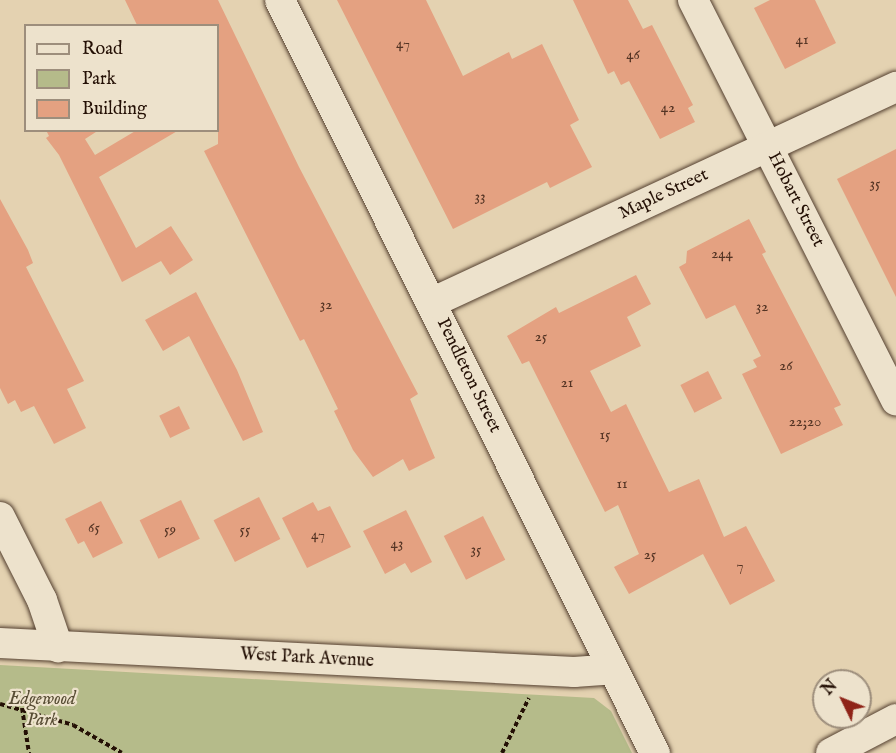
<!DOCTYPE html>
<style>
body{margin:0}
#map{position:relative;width:896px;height:753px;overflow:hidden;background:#e4d2b1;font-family:"IM FELL English",serif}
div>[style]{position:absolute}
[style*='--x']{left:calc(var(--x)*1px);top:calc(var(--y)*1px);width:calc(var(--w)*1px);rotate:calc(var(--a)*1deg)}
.green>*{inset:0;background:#b5bb8a}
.building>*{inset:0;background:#e4a181;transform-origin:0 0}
.path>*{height:4px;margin-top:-2px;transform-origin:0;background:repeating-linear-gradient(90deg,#241005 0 4.5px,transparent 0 7.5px)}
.roads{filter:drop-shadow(0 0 2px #544030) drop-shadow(0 0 2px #544030)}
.minor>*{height:30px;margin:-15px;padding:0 15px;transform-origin:15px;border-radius:15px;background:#ede2cc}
span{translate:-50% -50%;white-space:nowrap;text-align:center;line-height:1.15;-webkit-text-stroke:4.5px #ede2cc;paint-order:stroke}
.number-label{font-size:15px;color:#543424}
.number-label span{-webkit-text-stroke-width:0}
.street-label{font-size:18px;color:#241005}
.park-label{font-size:18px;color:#574c34;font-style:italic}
.legend{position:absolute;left:24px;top:24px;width:195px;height:108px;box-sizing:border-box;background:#ede2cc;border:2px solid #9d8e7c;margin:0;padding:8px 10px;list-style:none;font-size:18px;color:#241005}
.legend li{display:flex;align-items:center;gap:12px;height:30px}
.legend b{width:30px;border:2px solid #9d8e7c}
.north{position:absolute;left:812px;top:669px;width:60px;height:60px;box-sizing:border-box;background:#ede2cc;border:2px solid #9d8e7c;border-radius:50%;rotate:313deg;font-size:16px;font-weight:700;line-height:24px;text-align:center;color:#241005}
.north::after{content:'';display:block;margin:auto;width:21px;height:27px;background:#8f2418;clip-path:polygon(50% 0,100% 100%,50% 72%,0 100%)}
</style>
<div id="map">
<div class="green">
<div style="clip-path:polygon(0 665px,594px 698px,611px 711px,632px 753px,0 753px)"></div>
</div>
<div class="building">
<div style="clip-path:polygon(125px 0,218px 0,299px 167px,418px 394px,410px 399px,435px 458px,409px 471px,403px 459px,373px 477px,353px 450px,334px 411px,338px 409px,304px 339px,300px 341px,204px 151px,218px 144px,218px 26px,137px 25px)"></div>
<div style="clip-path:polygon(337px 0,426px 0,463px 76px,509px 52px,512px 59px,542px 44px,579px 120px,570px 125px,592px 167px,550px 188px,547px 182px,453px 229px)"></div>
<div style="clip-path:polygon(573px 0,628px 0,643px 29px,652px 25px,693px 105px,688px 108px,695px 122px,660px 139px,629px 81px,621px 85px,614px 71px,608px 74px)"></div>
<div style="clip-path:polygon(770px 0,815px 0,836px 43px,785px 69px,754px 8px)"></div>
<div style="clip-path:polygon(46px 130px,99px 130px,85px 139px,95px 155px,137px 130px,179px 130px,99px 177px,136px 248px,171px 226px,193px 260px,170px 275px,161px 261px,122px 282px,59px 155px,46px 138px,49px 136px)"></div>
<div style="clip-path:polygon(896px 149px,896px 297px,837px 179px)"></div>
<div style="clip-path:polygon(0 199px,28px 250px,33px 263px,26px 267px,84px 381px,67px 389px,86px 428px,54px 444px,34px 406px,21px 412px,15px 400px,8px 404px,0 388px)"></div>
<div style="clip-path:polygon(749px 219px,766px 252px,762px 254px,841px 405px,834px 408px,843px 425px,781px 454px,742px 374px,757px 367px,753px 360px,761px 356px,735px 305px,706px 319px,679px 267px,686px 263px,687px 251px)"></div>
<div style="clip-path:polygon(636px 275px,651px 304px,627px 317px,641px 346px,590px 371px,611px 412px,626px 404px,669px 492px,699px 479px,724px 537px,746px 526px,775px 581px,730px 605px,703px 554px,629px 594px,614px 567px,639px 554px,618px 505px,605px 512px,529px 361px,522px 364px,507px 336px,556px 307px,559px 313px)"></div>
<div style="clip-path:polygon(196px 292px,237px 370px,263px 432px,243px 441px,189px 336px,163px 351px,145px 320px)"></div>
<div style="left:708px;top:371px;width:31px;height:31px;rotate:63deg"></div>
<div style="left:179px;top:406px;width:25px;height:22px;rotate:64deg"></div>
<div style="left:259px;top:497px;width:47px;height:51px;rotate:63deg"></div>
<div style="left:181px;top:500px;width:43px;height:46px;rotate:64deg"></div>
<div style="clip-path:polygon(101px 501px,123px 543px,93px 558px,84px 541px,78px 544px,65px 519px)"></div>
<div style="clip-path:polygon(313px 502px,318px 511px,330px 506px,351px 547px,307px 568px,282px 518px)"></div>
<div style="clip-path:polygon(406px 510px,432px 562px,411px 573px,405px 563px,385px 574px,363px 531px)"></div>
<div style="left:483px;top:516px;width:49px;height:44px;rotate:63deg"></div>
</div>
<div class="path">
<div style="--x:0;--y:704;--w:76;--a:16"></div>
<div style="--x:73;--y:725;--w:56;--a:29.7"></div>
<div style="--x:22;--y:708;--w:46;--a:81.2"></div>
<div style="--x:502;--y:753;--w:61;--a:-63.9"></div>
</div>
<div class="roads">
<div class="minor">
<div style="--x:280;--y:0;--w:841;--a:63.53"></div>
<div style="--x:693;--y:0;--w:449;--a:63.1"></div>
<div style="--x:431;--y:303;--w:513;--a:-24.92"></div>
<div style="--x:0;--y:517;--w:93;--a:63.2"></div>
<div style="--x:42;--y:600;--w:50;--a:71.2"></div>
<div style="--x:0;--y:643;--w:575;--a:2.89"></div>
<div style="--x:574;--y:672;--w:39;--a:-4"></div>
<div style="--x:831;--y:753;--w:73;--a:-27.6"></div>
</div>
</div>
<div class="number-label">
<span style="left:802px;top:40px">41</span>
<span style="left:403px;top:44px">47</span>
<span style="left:633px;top:55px">46</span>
<span style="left:668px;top:108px">42</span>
<span style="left:875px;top:184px">35</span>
<span style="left:480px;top:197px">33</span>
<span style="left:722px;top:254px">244</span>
<span style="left:326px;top:305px">32</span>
<span style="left:762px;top:307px">32</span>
<span style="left:541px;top:337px">25</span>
<span style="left:786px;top:366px">26</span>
<span style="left:567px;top:383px">21</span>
<span style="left:805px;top:422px">22;20</span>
<span style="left:605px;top:435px">15</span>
<span style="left:622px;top:484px">11</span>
<span style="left:94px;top:528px">65</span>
<span style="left:170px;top:530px">59</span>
<span style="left:245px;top:530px">55</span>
<span style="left:318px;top:535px">47</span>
<span style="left:397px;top:544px">43</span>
<span style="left:476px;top:550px">35</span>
<span style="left:650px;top:555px">25</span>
<span style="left:740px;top:566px">7</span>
</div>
<div class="street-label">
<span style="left:664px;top:195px;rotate:-25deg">Maple Street</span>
<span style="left:795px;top:200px;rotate:63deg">Hobart Street</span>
<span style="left:468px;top:376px;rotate:64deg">Pendleton Street</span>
<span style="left:307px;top:659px;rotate:3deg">West Park Avenue</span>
</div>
<div class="park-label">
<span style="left:42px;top:711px">Edgewood<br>Park</span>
</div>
<ul class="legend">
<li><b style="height:8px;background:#ede2cc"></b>Road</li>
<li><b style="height:16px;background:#b5bb8a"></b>Park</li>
<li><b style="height:16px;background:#e4a181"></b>Building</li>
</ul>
<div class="north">N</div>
</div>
